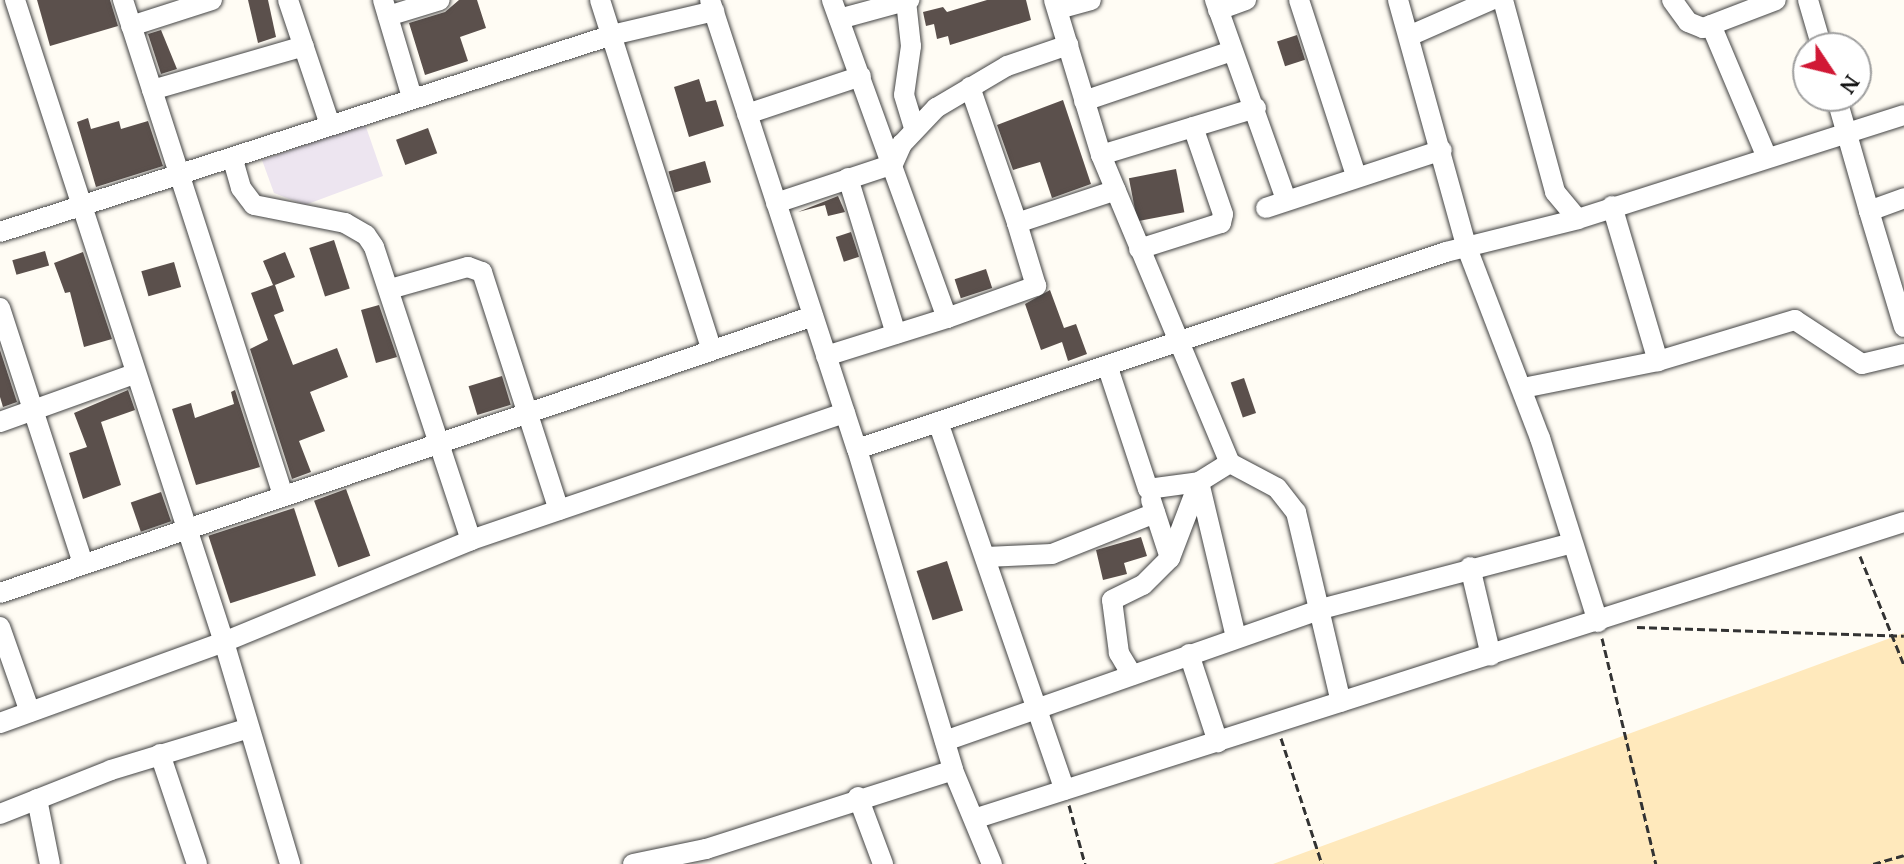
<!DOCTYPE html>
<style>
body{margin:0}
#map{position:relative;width:1904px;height:864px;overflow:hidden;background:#fffcf4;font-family:"PT Serif",serif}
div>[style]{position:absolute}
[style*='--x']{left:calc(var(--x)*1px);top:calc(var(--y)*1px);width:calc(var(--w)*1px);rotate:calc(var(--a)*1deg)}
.industrial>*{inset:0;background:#ede5f0}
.sand>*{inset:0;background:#ffe9bc}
.building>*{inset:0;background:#5b504c;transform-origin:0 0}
.path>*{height:3px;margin-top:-1.5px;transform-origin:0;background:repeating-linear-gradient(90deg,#333 0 8px,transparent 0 12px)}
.roads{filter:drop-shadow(0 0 2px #444) drop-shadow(0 0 2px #444)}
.minor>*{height:20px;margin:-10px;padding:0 10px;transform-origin:10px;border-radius:10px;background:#fff}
span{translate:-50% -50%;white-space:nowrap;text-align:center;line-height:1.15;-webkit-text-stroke:8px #fff;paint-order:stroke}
.north{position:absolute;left:1792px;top:32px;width:80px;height:80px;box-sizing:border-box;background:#fff;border:2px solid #a0a0a0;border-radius:50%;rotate:125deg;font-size:22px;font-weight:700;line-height:32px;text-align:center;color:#111}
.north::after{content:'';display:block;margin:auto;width:28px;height:36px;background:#d11835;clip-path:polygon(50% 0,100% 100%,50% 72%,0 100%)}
</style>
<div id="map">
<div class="industrial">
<div style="clip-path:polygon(365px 124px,383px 176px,305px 205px,274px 193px,262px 160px)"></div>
</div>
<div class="sand">
<div style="clip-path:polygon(1904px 633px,1904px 864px,1273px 864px)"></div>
</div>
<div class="building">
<div style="clip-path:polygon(37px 0,110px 0,118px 26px,50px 46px)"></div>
<div style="clip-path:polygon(248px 0,268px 0,276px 37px,258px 43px)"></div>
<div style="clip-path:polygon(459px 0,477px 0,486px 28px,460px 37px,468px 61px,425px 75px,409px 23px,445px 12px)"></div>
<div style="clip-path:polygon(987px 0,1026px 0,1031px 20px,950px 45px,948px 36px,937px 39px,934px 24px,926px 26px,923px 12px,943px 7px,947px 12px)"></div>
<div style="clip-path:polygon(161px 30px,177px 69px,161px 74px,148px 34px)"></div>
<div style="left:1297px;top:35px;width:26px;height:21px;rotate:72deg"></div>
<div style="clip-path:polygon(699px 79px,706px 102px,716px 100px,724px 126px,689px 137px,674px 87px)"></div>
<div style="clip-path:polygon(1063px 100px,1091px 184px,1052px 198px,1040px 162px,1013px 170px,997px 125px)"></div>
<div style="clip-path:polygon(88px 118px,91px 129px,119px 121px,121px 129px,148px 121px,163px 166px,96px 187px,77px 122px)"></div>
<div style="left:428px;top:128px;width:27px;height:34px;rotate:70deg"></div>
<div style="left:705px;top:161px;width:22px;height:38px;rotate:74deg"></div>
<div style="left:1176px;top:169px;width:44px;height:48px;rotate:79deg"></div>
<div style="clip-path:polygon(838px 196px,845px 212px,828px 216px,825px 205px,798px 212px)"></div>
<div style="left:851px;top:232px;width:26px;height:16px;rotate:72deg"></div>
<div style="left:334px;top:240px;width:51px;height:26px;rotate:72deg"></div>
<div style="left:45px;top:251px;width:15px;height:34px;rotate:74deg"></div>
<div style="clip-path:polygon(83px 252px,112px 339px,84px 347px,70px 292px,65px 293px,54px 263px)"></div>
<div style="clip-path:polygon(285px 252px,295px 277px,275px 285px,284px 311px,274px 315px,293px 365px,337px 348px,348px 377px,310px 392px,325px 431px,299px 441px,311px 472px,292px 479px,250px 349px,268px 340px,251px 293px,273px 285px,263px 261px)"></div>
<div style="left:174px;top:262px;width:26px;height:34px;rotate:74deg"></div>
<div style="left:986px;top:269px;width:20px;height:33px;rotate:72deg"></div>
<div style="clip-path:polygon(1050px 290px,1064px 328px,1076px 324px,1087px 354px,1068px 361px,1062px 342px,1041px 350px,1025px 304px)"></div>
<div style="clip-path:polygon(379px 305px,397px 357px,376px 363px,361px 310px)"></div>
<div style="clip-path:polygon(0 350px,17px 402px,3px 407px,0 397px)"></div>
<div style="left:502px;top:376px;width:30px;height:35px;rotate:73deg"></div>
<div style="left:1244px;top:378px;width:37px;height:14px;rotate:71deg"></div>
<div style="clip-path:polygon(128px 390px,135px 410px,101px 422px,121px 485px,83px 499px,69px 453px,87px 447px,74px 413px)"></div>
<div style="clip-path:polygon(235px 390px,260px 467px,196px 485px,172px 409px,191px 403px,195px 418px,234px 404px,231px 392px)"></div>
<div style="left:346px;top:489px;width:71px;height:34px;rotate:70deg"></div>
<div style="left:161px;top:492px;width:31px;height:32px;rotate:71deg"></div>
<div style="left:294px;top:508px;width:71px;height:90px;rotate:72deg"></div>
<div style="clip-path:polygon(1141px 537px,1147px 556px,1124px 563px,1127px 574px,1103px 580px,1096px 550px)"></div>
<div style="left:947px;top:561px;width:52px;height:32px;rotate:72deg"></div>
</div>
<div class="path">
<div style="--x:1860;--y:556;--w:118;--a:68"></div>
<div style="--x:1637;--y:627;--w:267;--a:1.9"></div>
<div style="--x:1602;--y:638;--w:232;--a:76.6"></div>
<div style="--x:1281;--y:738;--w:133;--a:72"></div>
<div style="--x:1069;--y:805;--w:61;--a:74.8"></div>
<div style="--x:1873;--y:864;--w:32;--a:-16"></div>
</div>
<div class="roads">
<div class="minor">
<div style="--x:15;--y:0;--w:675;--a:71.97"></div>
<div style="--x:224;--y:642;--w:232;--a:73.4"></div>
<div style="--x:123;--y:0;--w:520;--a:72.09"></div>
<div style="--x:288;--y:0;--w:132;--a:71.4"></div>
<div style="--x:383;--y:0;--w:101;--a:73.4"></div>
<div style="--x:600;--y:0;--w:364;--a:72.3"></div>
<div style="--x:710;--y:0;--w:472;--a:71.9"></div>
<div style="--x:857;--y:449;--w:335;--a:73.3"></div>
<div style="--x:953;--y:770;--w:102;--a:67.5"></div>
<div style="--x:1054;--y:0;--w:162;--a:73.1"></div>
<div style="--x:1101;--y:155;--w:334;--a:67.3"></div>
<div style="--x:1230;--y:463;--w:53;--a:28"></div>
<div style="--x:1277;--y:488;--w:31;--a:52"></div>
<div style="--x:1296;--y:512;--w:195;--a:76.7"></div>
<div style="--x:1215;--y:0;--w:211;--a:70.4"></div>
<div style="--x:1299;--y:0;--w:184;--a:72"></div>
<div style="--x:1398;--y:0;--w:257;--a:74.5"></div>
<div style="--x:1467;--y:248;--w:204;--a:69"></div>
<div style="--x:1540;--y:438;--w:193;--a:72.5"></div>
<div style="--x:1503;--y:0;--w:199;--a:74.8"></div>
<div style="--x:1555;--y:192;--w:35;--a:50"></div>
<div style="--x:1578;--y:219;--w:342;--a:-17.7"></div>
<div style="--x:1672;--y:0;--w:27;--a:54"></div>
<div style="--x:1688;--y:22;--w:16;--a:22"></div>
<div style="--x:1703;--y:28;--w:78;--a:-21"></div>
<div style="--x:1808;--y:0;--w:50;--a:73.7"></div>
<div style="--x:906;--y:1;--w:45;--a:83.7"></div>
<div style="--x:911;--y:46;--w:49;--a:98.1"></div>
<div style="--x:904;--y:95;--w:34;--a:73"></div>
<div style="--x:1058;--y:9;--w:34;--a:-15"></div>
<div style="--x:1218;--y:10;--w:30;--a:-20"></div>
<div style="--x:388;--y:16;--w:54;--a:-17.1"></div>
<div style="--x:839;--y:19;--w:73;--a:-15.2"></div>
<div style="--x:1711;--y:25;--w:141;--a:67.1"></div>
<div style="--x:131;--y:26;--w:85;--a:-17.8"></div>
<div style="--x:1409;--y:36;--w:90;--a:-23.7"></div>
<div style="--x:970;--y:87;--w:144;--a:70.9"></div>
<div style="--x:152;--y:90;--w:158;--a:-16.1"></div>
<div style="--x:1836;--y:96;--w:120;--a:74"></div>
<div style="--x:1869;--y:211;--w:37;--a:-20"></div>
<div style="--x:1084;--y:101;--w:156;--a:-18.7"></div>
<div style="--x:747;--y:114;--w:120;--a:-18.4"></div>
<div style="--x:1101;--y:155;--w:162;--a:-16.9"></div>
<div style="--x:233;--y:160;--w:29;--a:74"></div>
<div style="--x:241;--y:188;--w:21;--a:53"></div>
<div style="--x:254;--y:205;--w:93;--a:11.2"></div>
<div style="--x:345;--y:223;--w:24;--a:30"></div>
<div style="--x:366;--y:235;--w:14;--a:56"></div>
<div style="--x:374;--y:247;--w:309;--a:71.7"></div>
<div style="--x:848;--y:178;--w:163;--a:72.9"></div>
<div style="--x:776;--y:203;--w:123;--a:-18.4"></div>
<div style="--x:893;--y:164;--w:22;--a:-66"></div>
<div style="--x:902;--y:144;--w:50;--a:-46.6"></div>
<div style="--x:936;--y:108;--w:82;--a:-30.6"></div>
<div style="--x:1007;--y:66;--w:65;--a:-19"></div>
<div style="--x:1612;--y:206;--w:162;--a:73.5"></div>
<div style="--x:1266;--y:208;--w:185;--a:-18.2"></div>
<div style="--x:1869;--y:211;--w:121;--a:73.2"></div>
<div style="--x:0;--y:232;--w:643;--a:-17.84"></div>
<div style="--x:612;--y:35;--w:105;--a:-13.2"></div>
<div style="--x:1139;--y:249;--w:86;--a:-17.6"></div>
<div style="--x:1221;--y:223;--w:9;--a:-77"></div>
<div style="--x:1223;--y:214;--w:92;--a:-109"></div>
<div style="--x:390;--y:289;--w:81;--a:-15.8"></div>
<div style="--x:468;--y:267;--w:15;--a:20"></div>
<div style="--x:482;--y:272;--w:250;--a:72.1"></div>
<div style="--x:0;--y:308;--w:268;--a:72"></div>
<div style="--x:947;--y:318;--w:95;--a:-19.8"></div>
<div style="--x:1036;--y:286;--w:66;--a:-106.8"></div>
<div style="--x:1017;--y:223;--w:104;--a:-18.4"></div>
<div style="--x:826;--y:356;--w:127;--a:-17.4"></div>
<div style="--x:947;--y:318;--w:338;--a:-109.9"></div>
<div style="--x:1108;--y:368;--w:127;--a:71.7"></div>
<div style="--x:1148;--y:489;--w:51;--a:-7.8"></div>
<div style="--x:1199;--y:482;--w:36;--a:-32"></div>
<div style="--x:1523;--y:388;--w:138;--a:-11.3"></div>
<div style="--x:1658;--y:361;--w:143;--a:-16.7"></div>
<div style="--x:1795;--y:320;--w:80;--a:33.3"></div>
<div style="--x:1862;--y:364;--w:43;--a:-13.4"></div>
<div style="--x:0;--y:422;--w:142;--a:-19.7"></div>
<div style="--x:938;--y:422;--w:389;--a:71"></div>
<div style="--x:857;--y:449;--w:621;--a:-18.49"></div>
<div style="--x:1446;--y:252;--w:136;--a:-14"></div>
<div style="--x:1199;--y:482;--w:159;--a:76.6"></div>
<div style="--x:1151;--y:500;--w:61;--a:71.9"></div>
<div style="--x:986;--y:557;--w:66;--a:-2.6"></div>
<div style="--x:1052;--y:554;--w:111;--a:-21.7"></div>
<div style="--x:1470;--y:567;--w:91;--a:76.7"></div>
<div style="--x:0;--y:593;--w:859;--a:-18.81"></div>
<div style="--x:0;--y:627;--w:90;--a:70.6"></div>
<div style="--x:1189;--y:654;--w:93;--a:71.8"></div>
<div style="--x:1132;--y:675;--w:26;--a:-121"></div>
<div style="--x:1119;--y:653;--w:53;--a:-97.5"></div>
<div style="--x:1112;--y:600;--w:34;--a:-26"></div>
<div style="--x:1143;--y:585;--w:38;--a:-45"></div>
<div style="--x:1170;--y:558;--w:81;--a:-69.1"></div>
<div style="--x:0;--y:723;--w:238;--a:-19.9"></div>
<div style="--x:224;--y:642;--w:267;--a:-22.4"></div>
<div style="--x:471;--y:540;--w:395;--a:-18.8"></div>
<div style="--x:945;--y:741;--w:398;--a:-19.3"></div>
<div style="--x:1321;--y:609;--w:260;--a:-14.7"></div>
<div style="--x:160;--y:754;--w:116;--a:71.4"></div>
<div style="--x:858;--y:797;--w:72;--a:69.5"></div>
<div style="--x:37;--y:799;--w:66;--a:78.7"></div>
<div style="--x:0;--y:814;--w:119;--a:-21.6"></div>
<div style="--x:111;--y:770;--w:144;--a:-16.9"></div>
<div style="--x:977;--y:818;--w:973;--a:-17.71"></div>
<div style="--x:633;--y:864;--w:75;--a:-11.6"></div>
<div style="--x:706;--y:849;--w:259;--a:-17.7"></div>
</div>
</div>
<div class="north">N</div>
</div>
